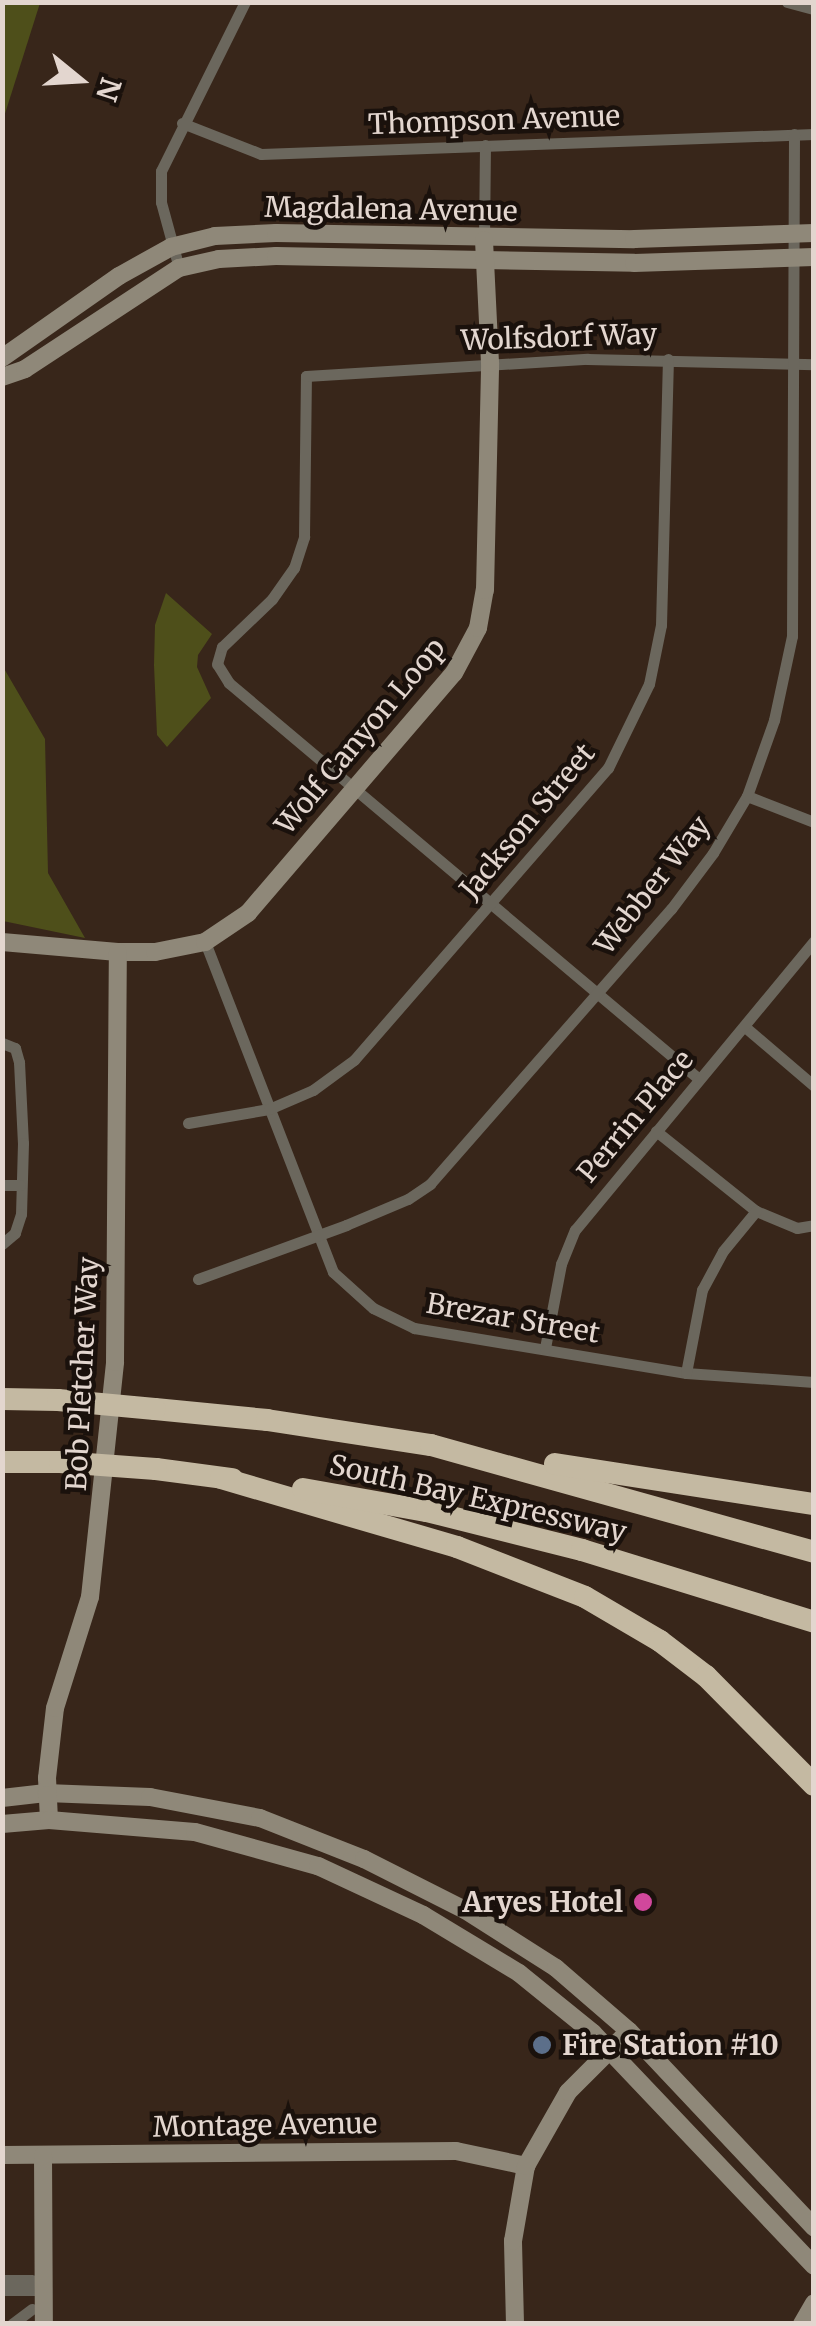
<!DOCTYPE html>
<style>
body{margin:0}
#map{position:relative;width:816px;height:2326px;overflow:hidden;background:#38261a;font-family:Merriweather,serif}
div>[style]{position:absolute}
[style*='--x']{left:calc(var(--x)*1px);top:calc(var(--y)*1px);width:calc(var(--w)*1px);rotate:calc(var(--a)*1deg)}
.green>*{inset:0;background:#4e4f1a}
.street>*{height:11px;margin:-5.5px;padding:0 5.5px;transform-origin:5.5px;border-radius:5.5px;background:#6b675d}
.secondary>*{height:18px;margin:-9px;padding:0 9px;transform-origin:9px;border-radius:9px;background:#8f8879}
.highway>*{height:22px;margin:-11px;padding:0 11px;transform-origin:11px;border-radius:11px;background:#c4b9a2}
.highway-bridge>*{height:22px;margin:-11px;padding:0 11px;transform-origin:11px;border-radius:11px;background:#c4b9a2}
.dots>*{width:28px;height:28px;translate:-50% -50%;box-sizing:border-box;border:5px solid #1a110c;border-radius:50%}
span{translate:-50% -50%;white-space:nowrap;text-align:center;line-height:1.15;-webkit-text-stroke:9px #1a110c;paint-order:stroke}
.street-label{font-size:28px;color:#e3d6cf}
.poi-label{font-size:28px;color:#e3d6cf;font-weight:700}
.right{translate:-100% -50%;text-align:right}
.left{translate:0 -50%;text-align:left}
.frame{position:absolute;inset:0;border:5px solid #e3d6cf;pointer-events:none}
.north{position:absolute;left:30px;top:30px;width:100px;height:100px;-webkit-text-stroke:8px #1a110c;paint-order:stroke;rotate:108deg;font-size:28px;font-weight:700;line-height:40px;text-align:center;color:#e3d6cf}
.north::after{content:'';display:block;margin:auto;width:35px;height:45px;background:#e3d6cf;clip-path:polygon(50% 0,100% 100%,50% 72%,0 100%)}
</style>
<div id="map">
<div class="green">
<div style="clip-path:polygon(3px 2px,40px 3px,3px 120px,2px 3px)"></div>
<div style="clip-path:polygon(166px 593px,212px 634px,198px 655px,197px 667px,211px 698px,167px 747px,157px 735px,154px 665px,155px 625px)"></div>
<div style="clip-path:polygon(2px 665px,45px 739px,48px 873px,85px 938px,3px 921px)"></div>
</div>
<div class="street">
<div style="--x:787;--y:2;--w:28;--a:15"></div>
<div style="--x:182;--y:123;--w:85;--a:21.4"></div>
<div style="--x:261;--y:154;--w:553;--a:-2.07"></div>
<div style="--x:484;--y:240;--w:95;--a:-89.4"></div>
<div style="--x:179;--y:268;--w:68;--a:-105.3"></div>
<div style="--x:161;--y:202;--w:31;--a:-90"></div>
<div style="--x:161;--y:171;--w:189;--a:-63.6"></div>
<div style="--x:747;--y:796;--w:72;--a:21.2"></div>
<div style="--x:205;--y:942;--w:354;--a:68.8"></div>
<div style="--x:333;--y:1272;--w:54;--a:42"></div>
<div style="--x:373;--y:1308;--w:46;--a:26"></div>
<div style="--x:414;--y:1328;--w:276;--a:9.4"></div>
<div style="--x:686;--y:1373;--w:128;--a:4"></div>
<div style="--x:745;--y:1027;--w:91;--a:40.5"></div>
<div style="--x:2;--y:1043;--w:14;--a:21"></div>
<div style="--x:15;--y:1048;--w:15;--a:74"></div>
<div style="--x:19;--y:1062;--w:81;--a:87.2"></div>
<div style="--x:23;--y:1143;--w:71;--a:91.6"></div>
<div style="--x:21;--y:1214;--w:20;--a:108"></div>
<div style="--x:15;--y:1233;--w:17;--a:140"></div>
<div style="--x:699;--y:1079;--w:615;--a:-139.88"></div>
<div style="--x:229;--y:683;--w:22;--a:-122"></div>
<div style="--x:217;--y:664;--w:18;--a:-74"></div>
<div style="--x:222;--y:647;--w:69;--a:-43.8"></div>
<div style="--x:272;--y:599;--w:38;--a:-55"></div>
<div style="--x:294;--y:568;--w:33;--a:-72"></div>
<div style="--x:304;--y:537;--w:161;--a:-89.3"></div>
<div style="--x:306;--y:376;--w:282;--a:-3.5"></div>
<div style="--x:587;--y:359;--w:227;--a:1.3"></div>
<div style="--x:188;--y:1123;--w:82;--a:-9.8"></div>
<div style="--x:269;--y:1109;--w:48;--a:-23.4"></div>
<div style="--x:313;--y:1090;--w:51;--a:-36.2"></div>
<div style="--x:354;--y:1060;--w:387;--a:-49"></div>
<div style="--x:608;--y:768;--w:93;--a:-64"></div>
<div style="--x:649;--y:684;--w:60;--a:-78.5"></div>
<div style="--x:661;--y:625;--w:266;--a:-88.5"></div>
<div style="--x:656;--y:1131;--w:128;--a:38.7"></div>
<div style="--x:756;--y:1211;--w:44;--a:22.5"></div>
<div style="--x:797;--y:1228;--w:17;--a:-10"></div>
<div style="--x:2;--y:1185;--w:18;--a:0"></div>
<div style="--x:198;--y:1279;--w:158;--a:-20"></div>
<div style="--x:346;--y:1225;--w:67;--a:-22.8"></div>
<div style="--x:408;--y:1199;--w:27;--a:-34"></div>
<div style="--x:430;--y:1184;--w:366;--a:-48.8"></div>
<div style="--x:671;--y:909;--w:70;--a:-53.1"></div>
<div style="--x:713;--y:853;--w:66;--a:-59.2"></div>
<div style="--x:747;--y:796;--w:81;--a:-70.4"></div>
<div style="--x:774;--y:720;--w:86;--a:-77.9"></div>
<div style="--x:792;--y:636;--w:502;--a:-89.77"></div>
<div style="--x:545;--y:1348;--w:86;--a:-79.2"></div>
<div style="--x:561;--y:1264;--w:37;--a:-68"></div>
<div style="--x:575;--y:1230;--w:375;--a:-50.4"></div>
<div style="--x:686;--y:1373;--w:85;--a:-79.1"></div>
<div style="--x:702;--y:1290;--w:44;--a:-61.7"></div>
<div style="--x:723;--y:1251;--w:52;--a:-50.5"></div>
<div style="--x:2;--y:2280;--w:30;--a:0"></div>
<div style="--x:2;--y:2290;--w:42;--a:0"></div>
<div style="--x:12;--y:2324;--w:25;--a:-37"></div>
</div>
<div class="secondary">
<div style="--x:2;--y:358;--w:143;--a:-35"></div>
<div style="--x:119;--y:276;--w:60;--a:-29.1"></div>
<div style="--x:171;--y:247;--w:45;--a:-14"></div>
<div style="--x:215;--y:236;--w:61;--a:-2.8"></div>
<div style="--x:276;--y:233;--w:358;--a:1"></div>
<div style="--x:634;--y:239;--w:180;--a:-1.9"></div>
<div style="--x:2;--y:377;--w:24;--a:-19"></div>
<div style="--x:25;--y:369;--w:184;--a:-33.3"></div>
<div style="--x:179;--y:268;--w:41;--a:-12.7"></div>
<div style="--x:219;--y:259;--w:57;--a:-3"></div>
<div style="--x:276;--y:256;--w:358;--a:1.1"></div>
<div style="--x:634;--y:263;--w:180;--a:-1.9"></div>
<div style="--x:2;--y:942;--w:116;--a:4.9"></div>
<div style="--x:118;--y:952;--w:37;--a:0"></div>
<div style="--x:155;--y:952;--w:51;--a:-11.3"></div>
<div style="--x:205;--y:942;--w:52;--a:-34"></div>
<div style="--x:248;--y:913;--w:316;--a:-49.4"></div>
<div style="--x:454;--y:673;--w:51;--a:-61.9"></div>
<div style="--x:478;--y:628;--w:39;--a:-80"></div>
<div style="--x:485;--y:590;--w:227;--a:-88.7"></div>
<div style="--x:490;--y:363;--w:123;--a:-92.8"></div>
<div style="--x:2;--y:1798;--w:44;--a:-6.5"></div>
<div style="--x:46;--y:1793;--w:104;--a:2.2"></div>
<div style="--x:150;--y:1797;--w:112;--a:10.8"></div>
<div style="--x:260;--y:1818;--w:112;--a:21.5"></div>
<div style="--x:364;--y:1859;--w:113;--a:26.8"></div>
<div style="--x:465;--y:1910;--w:108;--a:32.5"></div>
<div style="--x:556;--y:1968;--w:96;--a:40.8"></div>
<div style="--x:629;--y:2031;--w:270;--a:46.7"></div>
<div style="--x:49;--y:1820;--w:42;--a:-92.7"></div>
<div style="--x:47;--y:1778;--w:70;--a:-83.5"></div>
<div style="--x:55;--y:1708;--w:116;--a:-72.5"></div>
<div style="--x:90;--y:1597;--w:236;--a:-83.9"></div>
<div style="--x:115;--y:1362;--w:410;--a:-89.6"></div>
<div style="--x:2;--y:1824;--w:47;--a:-4.9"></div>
<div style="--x:49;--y:1820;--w:146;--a:4.7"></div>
<div style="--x:195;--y:1832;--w:128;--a:15.5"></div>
<div style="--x:318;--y:1866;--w:116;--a:25"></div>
<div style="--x:423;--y:1915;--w:112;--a:31.1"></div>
<div style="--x:519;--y:1973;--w:95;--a:39"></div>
<div style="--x:593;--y:2033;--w:321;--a:46.5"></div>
<div style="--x:2;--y:2155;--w:454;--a:-0.5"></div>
<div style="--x:456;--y:2151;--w:72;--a:12.1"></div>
<div style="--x:43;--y:2155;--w:169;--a:89.7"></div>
<div style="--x:515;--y:2324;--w:83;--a:-91.4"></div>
<div style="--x:513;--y:2241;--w:76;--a:-80.2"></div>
<div style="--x:526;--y:2166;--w:85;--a:-60.4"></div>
<div style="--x:568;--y:2092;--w:86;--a:-45"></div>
<div style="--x:802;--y:2324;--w:24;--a:-60"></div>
</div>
<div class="highway">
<div style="--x:2;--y:1399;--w:56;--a:1"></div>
<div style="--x:155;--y:1409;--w:113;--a:5.6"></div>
<div style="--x:267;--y:1420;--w:166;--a:8.7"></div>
<div style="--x:431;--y:1445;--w:398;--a:15.6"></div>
<div style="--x:2;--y:1462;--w:58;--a:0"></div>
<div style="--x:555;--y:1464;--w:262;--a:8.8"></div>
<div style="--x:156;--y:1469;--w:77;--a:7.5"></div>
<div style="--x:221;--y:1478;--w:246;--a:16.3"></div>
<div style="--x:457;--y:1547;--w:137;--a:21.3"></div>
<div style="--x:585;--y:1597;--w:87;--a:30.4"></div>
<div style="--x:660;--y:1641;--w:58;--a:37.3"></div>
<div style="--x:706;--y:1676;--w:153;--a:45.3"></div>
<div style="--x:303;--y:1489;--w:126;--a:10.1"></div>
<div style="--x:427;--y:1511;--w:160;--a:14.1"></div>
<div style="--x:582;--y:1550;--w:243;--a:17.2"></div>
</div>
<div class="highway-bridge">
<div style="--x:58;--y:1400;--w:97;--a:5.3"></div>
<div style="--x:60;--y:1462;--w:96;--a:4.2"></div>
</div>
<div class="dots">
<div style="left:643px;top:1902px;background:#d1479c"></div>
<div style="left:542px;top:2045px;background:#5c6f8a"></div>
</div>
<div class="street-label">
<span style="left:494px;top:120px;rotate:-2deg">Thompson Avenue</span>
<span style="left:391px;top:209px;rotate:1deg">Magdalena Avenue</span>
<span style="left:559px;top:337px;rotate:-2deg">Wolfsdorf Way</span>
<span style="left:360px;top:736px;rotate:-50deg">Wolf Canyon Loop</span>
<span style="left:527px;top:821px;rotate:-50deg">Jackson Street</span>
<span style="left:652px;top:885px;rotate:-52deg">Webber Way</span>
<span style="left:635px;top:1116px;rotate:-50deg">Perrin Place</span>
<span style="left:513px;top:1318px;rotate:10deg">Brezar Street</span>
<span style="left:82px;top:1374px;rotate:-87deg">Bob Pletcher Way</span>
<span style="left:478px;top:1498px;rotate:13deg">South Bay Expressway</span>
<span style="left:265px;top:2125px;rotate:-1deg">Montage Avenue</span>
</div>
<div class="poi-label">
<span class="right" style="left:623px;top:1902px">Aryes Hotel</span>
<span class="left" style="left:562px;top:2045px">Fire Station #10</span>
</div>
<div class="frame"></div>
<div class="north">N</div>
</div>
